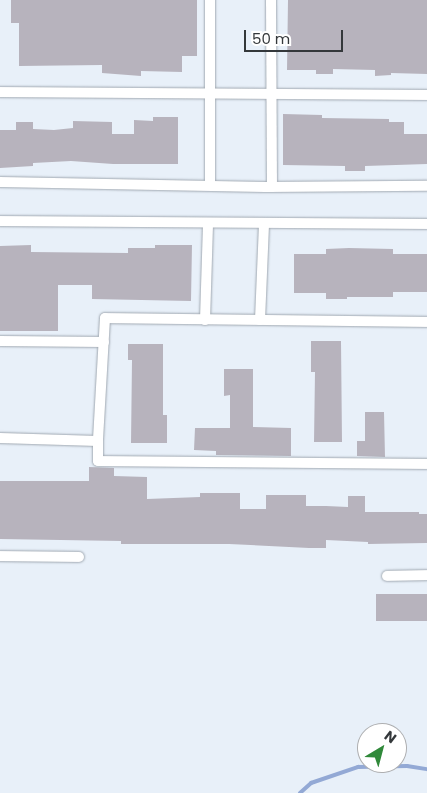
<!DOCTYPE html>
<style>
body{margin:0}
#map{position:relative;width:427px;height:793px;overflow:hidden;background:#e8f0f9;font-family:Poppins,sans-serif}
div>[style]{position:absolute}
[style*='--x']{left:calc(var(--x)*1px);top:calc(var(--y)*1px);width:calc(var(--w)*1px);rotate:calc(var(--a)*1deg)}
.stream>*{height:4px;margin:-2px;padding:0 2px;transform-origin:2px;border-radius:2px;background:#93a9d5}
.building>*{inset:0;background:#b7b3bd;transform-origin:0 0}
.roads{filter:drop-shadow(0 0 1px #a0a8b1) drop-shadow(0 0 1px #a0a8b1)}
.minor>*{height:10px;margin:-5px;padding:0 5px;transform-origin:5px;border-radius:5px;background:#fff}
span{translate:-50% -50%;white-space:nowrap;text-align:center;line-height:1.15;-webkit-text-stroke:4.5px #fff;paint-order:stroke}
.north{position:absolute;left:357px;top:723px;width:50px;height:50px;box-sizing:border-box;background:#fff;border:1px solid #aeafb1;border-radius:50%;rotate:37deg;font-size:14px;font-weight:700;line-height:20px;text-align:center;color:#34383b}
.north::after{content:'';display:block;margin:auto;width:18px;height:22px;background:#30893a;clip-path:polygon(50% 0,100% 100%,50% 72%,0 100%)}
.scale{position:absolute;left:244px;top:30px;width:99px;height:22px;box-sizing:border-box;border:2px solid #34383b;border-top:0;padding-left:6px;font-size:15px;line-height:18px;white-space:nowrap;color:#34383b;-webkit-text-stroke:4px #fff;paint-order:stroke}
</style>
<div id="map">
<div class="stream">
<div style="--x:300;--y:793;--w:15;--a:-42"></div>
<div style="--x:311;--y:783;--w:50;--a:-18.8"></div>
<div style="--x:358;--y:767;--w:49;--a:-1.2"></div>
<div style="--x:407;--y:766;--w:20;--a:9"></div>
</div>
<div class="building">
<div style="clip-path:polygon(11px 0,197px 0,197px 56px,182px 56px,182px 72px,141px 71px,141px 76px,102px 73px,102px 65px,19px 66px,19px 23px,11px 23px)"></div>
<div style="clip-path:polygon(288px 0,427px 0,427px 74px,391px 73px,391px 75px,375px 76px,375px 70px,333px 69px,333px 74px,316px 74px,316px 70px,287px 70px)"></div>
<div style="clip-path:polygon(283px 114px,322px 115px,322px 118px,389px 119px,389px 122px,404px 122px,404px 134px,427px 134px,427px 164px,365px 166px,365px 171px,345px 171px,345px 166px,283px 165px)"></div>
<div style="clip-path:polygon(153px 117px,178px 117px,178px 164px,113px 164px,71px 161px,33px 163px,33px 166px,0 168px,0 130px,16px 130px,16px 122px,33px 122px,33px 129px,54px 130px,73px 128px,73px 121px,112px 122px,112px 134px,134px 134px,134px 120px,153px 121px)"></div>
<div style="clip-path:polygon(31px 245px,31px 252px,128px 253px,128px 248px,155px 248px,155px 245px,192px 245px,191px 301px,92px 299px,92px 285px,58px 285px,58px 331px,0 331px,0 246px)"></div>
<div style="clip-path:polygon(349px 248px,393px 249px,393px 254px,427px 254px,427px 292px,393px 292px,393px 297px,347px 297px,347px 299px,326px 299px,326px 293px,294px 293px,294px 254px,326px 254px,326px 249px)"></div>
<div style="clip-path:polygon(311px 341px,341px 341px,342px 442px,314px 442px,315px 372px,311px 372px)"></div>
<div style="clip-path:polygon(128px 344px,163px 344px,163px 415px,167px 415px,167px 443px,131px 443px,132px 360px,128px 360px)"></div>
<div style="clip-path:polygon(224px 369px,253px 369px,253px 427px,291px 428px,291px 456px,216px 455px,216px 451px,194px 450px,195px 428px,230px 428px,230px 395px,224px 396px)"></div>
<div style="clip-path:polygon(365px 412px,384px 412px,385px 457px,357px 456px,357px 441px,365px 441px)"></div>
<div style="clip-path:polygon(89px 467px,114px 468px,114px 476px,147px 477px,147px 499px,200px 497px,200px 493px,240px 493px,240px 509px,266px 509px,266px 495px,306px 495px,306px 506px,326px 506px,348px 507px,348px 496px,365px 496px,365px 512px,419px 512px,419px 514px,427px 514px,427px 543px,368px 544px,368px 542px,326px 540px,326px 548px,309px 548px,229px 544px,121px 544px,121px 541px,0 539px,0 481px,89px 481px)"></div>
<div style="left:376px;top:594px;width:51px;height:27px"></div>
</div>
<div class="roads">
<div class="minor">
<div style="--x:210;--y:0;--w:185;--a:90"></div>
<div style="--x:271;--y:0;--w:187;--a:89.7"></div>
<div style="--x:0;--y:92;--w:427;--a:0.4"></div>
<div style="--x:0;--y:182;--w:265;--a:1.1"></div>
<div style="--x:265;--y:187;--w:162;--a:-0.4"></div>
<div style="--x:0;--y:221;--w:427;--a:0.4"></div>
<div style="--x:205;--y:320;--w:96;--a:-88.2"></div>
<div style="--x:260;--y:320;--w:96;--a:-87.6"></div>
<div style="--x:427;--y:322;--w:322;--a:-179.3"></div>
<div style="--x:105;--y:318;--w:123;--a:93.3"></div>
<div style="--x:98;--y:441;--w:20;--a:90"></div>
<div style="--x:98;--y:461;--w:329;--a:0.5"></div>
<div style="--x:0;--y:341;--w:104;--a:0.6"></div>
<div style="--x:0;--y:438;--w:98;--a:1.8"></div>
<div style="--x:0;--y:556;--w:79;--a:0.7"></div>
<div style="--x:387;--y:576;--w:40;--a:-1.4"></div>
</div>
</div>
<div class="north">N</div>
<div class="scale">50 m</div>
</div>
